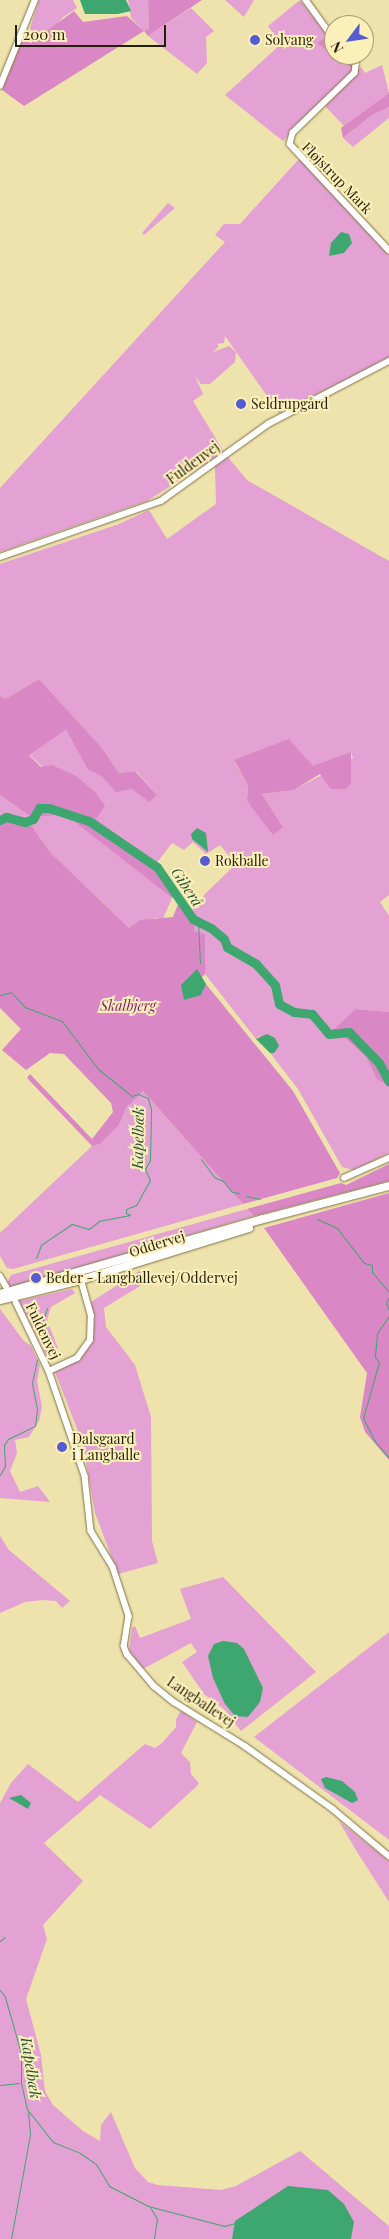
<!DOCTYPE html>
<meta charset="utf-8">
<style>
body{margin:0}
#map{position:relative;width:389px;height:2239px;overflow:hidden;background:#eee2ad;font-family:"Playfair Display",serif}
div>[style]{position:absolute}
[style*='--x']{left:calc(var(--x)*1px);top:calc(var(--y)*1px);width:calc(var(--w)*1px);rotate:calc(var(--a)*1deg)}
.green>*{inset:0;background:#e4a1d3}
.forest>*{inset:0;background:#da87c6}
.water>*{inset:0;background:#3ea76f}
.stream>*{height:1px;margin:-0.5px;padding:0 0.5px;transform-origin:0.5px;border-radius:0.5px;background:#3ea76f}
.river>*{height:9px;margin:-4.5px;padding:0 4.5px;transform-origin:4.5px;border-radius:4.5px;background:#3ea76f}
.roads{filter:drop-shadow(0 0 1px #7f7343) drop-shadow(0 0 1px #7f7343)}
.minor>*{height:5.5px;margin:-2.75px;padding:0 2.75px;transform-origin:2.75px;border-radius:2.75px;background:#fff}
.major>*{height:8px;margin:-4px;padding:0 4px;transform-origin:4px;border-radius:4px;background:#fff}
.dots>*{width:14px;height:14px;translate:-50% -50%;box-sizing:border-box;border:2px solid #fbefba;border-radius:50%}
span{translate:-50% -50%;white-space:nowrap;text-align:center;line-height:1.15;-webkit-text-stroke:4px #fbefba;paint-order:stroke}
.poi-label{font-size:14px;color:#241f0b}
.left{translate:0 -50%;text-align:left}
.street-label{font-size:14px;color:#241f0b}
.park-label{font-size:14px;color:#7f1d6d;font-style:italic}
.water-label{font-size:15px;color:#244e36;font-style:italic}
.north{position:absolute;left:324px;top:15px;width:50px;height:50px;box-sizing:border-box;background:#fbefba;border:1px solid #a59c74;border-radius:50%;rotate:239deg;font-size:14px;font-weight:700;line-height:20px;text-align:center;color:#241f0b}
.north::after{content:'';display:block;margin:auto;width:18px;height:22px;background:#565bd2;clip-path:polygon(50% 0,100% 100%,50% 72%,0 100%)}
.scale{position:absolute;left:15px;top:25px;width:151px;height:22px;box-sizing:border-box;border:2px solid #241f0b;border-top:0;padding-left:6px;font-size:15px;line-height:18px;white-space:nowrap;color:#241f0b;-webkit-text-stroke:4px #fbefba;paint-order:stroke}
</style>
<div id="map">
<div class="green">
<div style="clip-path:polygon(39px 0,73px 0,77px 8px,63px 17px,45px 40px,38px 40px,30px 28px)"></div>
<div style="clip-path:polygon(128px 0,148px 0,149px 28px,144px 31px,131px 18px)"></div>
<div style="clip-path:polygon(225px 0,254px 0,244px 17px)"></div>
<div style="clip-path:polygon(300px 0,328px 35px,317px 43px,354px 70px,283px 141px,225px 95px,281px 44px,268px 26px)"></div>
<div style="clip-path:polygon(191px 8px,214px 31px,206px 37px,207px 63px,197px 74px,148px 36px)"></div>
<div style="clip-path:polygon(382px 65px,389px 93px,344px 126px,325px 106px,361px 67px,365px 73px)"></div>
<div style="clip-path:polygon(389px 107px,389px 118px,353px 147px,343px 138px,372px 115px)"></div>
<div style="clip-path:polygon(299px 159px,389px 253px,389px 358px,279px 413px,225px 336px,224px 343px,217px 344px,219px 346px,213px 352px,229px 346px,236px 352px,235px 362px,210px 384px,201px 384px,195px 376px,203px 394px,193px 401px,224px 452px,147px 501px,0 552px,0 488px,225px 242px,215px 235px,224px 224px,240px 224px)"></div>
<div style="clip-path:polygon(168px 203px,175px 208px,144px 235px,142px 233px)"></div>
<div style="clip-path:polygon(evenodd,227px 456px,247px 480px,389px 561px,389px 895px,380px 902px,389px 916px,389px 1012px,356px 1009px,345px 1038px,366px 1057px,377px 1080px,389px 1085px,389px 1153px,354px 1170px,342px 1167px,298px 1089px,270px 1053px,274px 1053px,259px 1036px,256px 1039px,205px 974px,205px 934px,193px 931px,195px 924px,189px 914px,206px 893px,236px 864px,220px 845px,206px 854px,193px 842px,184px 850px,172px 843px,156px 864px,96px 819px,29px 754px,66px 730px,88px 770px,101px 776px,116px 791px,132px 789px,157px 795px,136px 771px,119px 773px,103px 749px,39px 679px,5px 699px,0 696px,0 564px,119px 524px,149px 510px,167px 539px,216px 504px,215px 466px,227px 456px,263px 751px,313px 767px,351px 752px,353px 758px,294px 790px,262px 794px,283px 827px,247px 801px,248px 786px,234px 761px,263px 751px)"></div>
<div style="clip-path:polygon(0 795px,31px 817px,65px 813px,172px 898px,163px 919px,155px 918px,129px 928px,51px 853px,26px 818px,0 820px)"></div>
<div style="clip-path:polygon(142px 1090px,243px 1204px,13px 1269px,7px 1268px,0 1256px,0 1233px,92px 1146px,100px 1144px,119px 1125px,126px 1108px)"></div>
<div style="clip-path:polygon(247px 1209px,254px 1216px,11px 1287px,7px 1283px,11px 1275px)"></div>
<div style="clip-path:polygon(139px 1271px,145px 1275px,145px 1283px,104px 1308px,106px 1327px,135px 1365px,151px 1417px,152px 1541px,158px 1563px,118px 1574px,95px 1513px,83px 1444px,55px 1372px,77px 1361px,88px 1348px,94px 1335px,91px 1302px)"></div>
<div style="clip-path:polygon(72px 1289px,75px 1293px,51px 1307px,47px 1320px,58px 1348px,47px 1356px,19px 1301px)"></div>
<div style="clip-path:polygon(0 1309px,23px 1340px,31px 1346px,40px 1365px,37px 1381px,42px 1407px,39px 1421px,29px 1437px,15px 1440px,17px 1453px,10px 1471px,20px 1492px,38px 1486px,50px 1502px,0 1498px)"></div>
<div style="clip-path:polygon(0 1523px,0 1536px,9px 1550px,70px 1601px,62px 1608px,56px 1601px,42px 1600px,25px 1602px,0 1613px)"></div>
<div style="clip-path:polygon(223px 1577px,316px 1672px,241px 1731px,225px 1710px,204px 1694px,182px 1662px,197px 1652px,191px 1643px,143px 1669px,129px 1650px,132px 1628px,135px 1626px,140px 1638px,191px 1619px,180px 1589px)"></div>
<div style="clip-path:polygon(389px 1632px,389px 1840px,254px 1737px)"></div>
<div style="clip-path:polygon(181px 1711px,197px 1722px,181px 1753px,190px 1762px,191px 1774px,199px 1783px,197px 1786px,150px 1829px,100px 1795px,44px 1843px,83px 1881px,43px 1925px,47px 1939px,26px 1999px,41px 2055px,45px 2091px,53px 2105px,83px 2131px,100px 2141px,101px 2125px,111px 2112px,135px 2168px,148px 2182px,158px 2185px,221px 2190px,236px 2186px,300px 2151px,389px 2226px,389px 2239px,0 2239px,0 1803px,11px 1783px,28px 1764px,78px 1802px,145px 1744px,155px 1748px,162px 1743px,176px 1727px,176px 1719px)"></div>
<div style="clip-path:polygon(339px 1821px,389px 1861px,389px 1902px,354px 1847px)"></div>
</div>
<div class="forest">
<div style="clip-path:polygon(148px 0,202px 0,148px 36px,144px 31px,24px 106px,2px 90px,22px 41px,35px 35px,45px 40px,48px 30px,74px 11px,83px 22px,127px 16px,144px 31px,149px 28px)"></div>
<div style="clip-path:polygon(328px 35px,334px 43px,334px 55px,344px 55px,353px 63px,354px 70px,317px 43px)"></div>
<div style="clip-path:polygon(389px 93px,389px 107px,372px 115px,343px 138px,341px 128px)"></div>
<div style="clip-path:polygon(39px 679px,103px 749px,119px 773px,135px 771px,157px 795px,149px 802px,132px 789px,116px 792px,101px 776px,88px 770px,66px 730px,29px 755px,41px 767px,52px 765px,76px 776px,95px 792px,105px 806px,96px 819px,156px 864px,176px 891px,172px 898px,65px 814px,31px 817px,0 795px,0 696px,5px 699px)"></div>
<div style="clip-path:polygon(289px 739px,313px 766px,351px 752px,351px 784px,346px 789px,331px 789px,320px 774px,294px 790px,262px 794px,283px 827px,273px 835px,247px 801px,248px 786px,234px 760px)"></div>
<div style="clip-path:polygon(8px 813px,26px 818px,51px 853px,129px 928px,140px 920px,173px 917px,180px 899px,195px 924px,194px 931px,205px 934px,205px 974px,201px 978px,293px 1091px,340px 1173px,337px 1178px,243px 1204px,143px 1091px,126px 1108px,119px 1125px,100px 1144px,92px 1146px,27px 1078px,30px 1074px,92px 1139px,113px 1112px,111px 1103px,64px 1054px,50px 1053px,26px 1070px,2px 1050px,21px 1029px,0 1008px,0 820px)"></div>
<div style="clip-path:polygon(356px 1009px,389px 1012px,389px 1085px,377px 1080px,366px 1057px,345px 1038px,331px 1032px)"></div>
<div style="clip-path:polygon(389px 1164px,389px 1181px,254px 1216px,247px 1209px,341px 1183px,346px 1185px)"></div>
<div style="clip-path:polygon(389px 1193px,389px 1460px,365px 1432px,360px 1417px,367px 1373px,264px 1228px)"></div>
</div>
<div class="water">
<div style="clip-path:polygon(80px 0,126px 0,131px 11px,118px 14px,85px 14px)"></div>
<div style="clip-path:polygon(341px 232px,349px 234px,352px 243px,344px 253px,329px 256px,331px 243px)"></div>
<div style="clip-path:polygon(197px 828px,206px 833px,208px 852px,192px 839px,191px 834px)"></div>
<div style="clip-path:polygon(197px 969px,206px 984px,201px 995px,184px 1000px,181px 985px)"></div>
<div style="clip-path:polygon(267px 1034px,275px 1038px,279px 1046px,274px 1053px,270px 1053px,256px 1039px)"></div>
<div style="clip-path:polygon(223px 1641px,237px 1643px,244px 1649px,263px 1688px,260px 1702px,248px 1717px,235px 1716px,225px 1704px,213px 1678px,208px 1656px,214px 1644px)"></div>
<div style="clip-path:polygon(326px 1777px,342px 1781px,355px 1792px,358px 1800px,352px 1803px,325px 1788px,321px 1779px)"></div>
<div style="clip-path:polygon(21px 1795px,31px 1803px,28px 1809px,9px 1798px)"></div>
<div style="clip-path:polygon(288px 2186px,328px 2190px,344px 2204px,354px 2222px,351px 2239px,232px 2239px,235px 2221px)"></div>
</div>
<div class="stream">
<div style="--x:198;--y:921;--w:42;--a:87.3"></div>
<div style="--x:0;--y:995;--w:11;--a:-15"></div>
<div style="--x:11;--y:992;--w:21;--a:47"></div>
<div style="--x:25;--y:1007;--w:40;--a:21"></div>
<div style="--x:62;--y:1021;--w:60;--a:53.1"></div>
<div style="--x:98;--y:1069;--w:43;--a:38.5"></div>
<div style="--x:132;--y:1096;--w:6;--a:-18"></div>
<div style="--x:138;--y:1094;--w:11;--a:22"></div>
<div style="--x:148;--y:1098;--w:11;--a:75"></div>
<div style="--x:151;--y:1109;--w:51;--a:91.1"></div>
<div style="--x:150;--y:1160;--w:10;--a:119"></div>
<div style="--x:145;--y:1169;--w:12;--a:66"></div>
<div style="--x:150;--y:1180;--w:29;--a:119"></div>
<div style="--x:136;--y:1205;--w:11;--a:158"></div>
<div style="--x:126;--y:1209;--w:4;--a:90"></div>
<div style="--x:126;--y:1213;--w:4;--a:27"></div>
<div style="--x:130;--y:1215;--w:32;--a:169"></div>
<div style="--x:99;--y:1221;--w:13;--a:141"></div>
<div style="--x:89;--y:1229;--w:18;--a:-164"></div>
<div style="--x:72;--y:1224;--w:37;--a:146"></div>
<div style="--x:41;--y:1245;--w:14;--a:111"></div>
<div style="--x:201;--y:1159;--w:22;--a:54"></div>
<div style="--x:214;--y:1177;--w:10;--a:24"></div>
<div style="--x:223;--y:1181;--w:14;--a:51"></div>
<div style="--x:232;--y:1192;--w:7;--a:8"></div>
<div style="--x:246;--y:1196;--w:14;--a:12"></div>
<div style="--x:317;--y:1219;--w:22;--a:24"></div>
<div style="--x:337;--y:1228;--w:44;--a:52.4"></div>
<div style="--x:364;--y:1263;--w:8;--a:14"></div>
<div style="--x:372;--y:1265;--w:7;--a:90"></div>
<div style="--x:372;--y:1272;--w:26;--a:50"></div>
<div style="--x:389;--y:1297;--w:7;--a:117"></div>
<div style="--x:386;--y:1303;--w:8;--a:67"></div>
<div style="--x:47;--y:1308;--w:16;--a:108"></div>
<div style="--x:42;--y:1323;--w:17;--a:59"></div>
<div style="--x:51;--y:1338;--w:10;--a:96"></div>
<div style="--x:389;--y:1316;--w:21;--a:125"></div>
<div style="--x:377;--y:1333;--w:24;--a:95"></div>
<div style="--x:375;--y:1357;--w:6;--a:51"></div>
<div style="--x:379;--y:1362;--w:58;--a:105.9"></div>
<div style="--x:363;--y:1418;--w:25;--a:63"></div>
<div style="--x:374;--y:1440;--w:23;--a:50"></div>
<div style="--x:0;--y:1475;--w:10;--a:-61"></div>
<div style="--x:5;--y:1466;--w:21;--a:-93"></div>
<div style="--x:4;--y:1445;--w:7;--a:-56"></div>
<div style="--x:8;--y:1439;--w:30;--a:-26"></div>
<div style="--x:35;--y:1426;--w:17;--a:-83"></div>
<div style="--x:37;--y:1409;--w:26;--a:-101"></div>
<div style="--x:32;--y:1383;--w:24;--a:-78"></div>
<div style="--x:0;--y:1941;--w:6;--a:-39"></div>
<div style="--x:0;--y:1990;--w:9;--a:54"></div>
<div style="--x:5;--y:1997;--w:58;--a:74.1"></div>
<div style="--x:21;--y:2053;--w:30;--a:90"></div>
<div style="--x:21;--y:2083;--w:27;--a:77"></div>
<div style="--x:27;--y:2109;--w:42;--a:51.8"></div>
<div style="--x:53;--y:2142;--w:29;--a:22"></div>
<div style="--x:80;--y:2153;--w:19;--a:35"></div>
<div style="--x:96;--y:2164;--w:26;--a:59"></div>
<div style="--x:109;--y:2186;--w:44;--a:27.1"></div>
<div style="--x:148;--y:2206;--w:79;--a:14.7"></div>
<div style="--x:224;--y:2226;--w:11;--a:-15"></div>
<div style="--x:0;--y:2085;--w:19;--a:-6"></div>
<div style="--x:150;--y:2207;--w:14;--a:60"></div>
<div style="--x:157;--y:2219;--w:20;--a:99"></div>
<div style="--x:11;--y:2239;--w:107;--a:-79.7"></div>
<div style="--x:30;--y:2134;--w:22;--a:-95"></div>
</div>
<div class="river">
<div style="--x:0;--y:820;--w:7;--a:-27"></div>
<div style="--x:6;--y:817;--w:20;--a:15"></div>
<div style="--x:25;--y:822;--w:9;--a:-21"></div>
<div style="--x:33;--y:819;--w:13;--a:-61"></div>
<div style="--x:39;--y:808;--w:10;--a:0"></div>
<div style="--x:49;--y:808;--w:42;--a:18"></div>
<div style="--x:89;--y:821;--w:82;--a:34.1"></div>
<div style="--x:157;--y:867;--w:63;--a:55.3"></div>
<div style="--x:193;--y:919;--w:20;--a:27"></div>
<div style="--x:211;--y:928;--w:17;--a:40"></div>
<div style="--x:224;--y:939;--w:9;--a:69"></div>
<div style="--x:227;--y:947;--w:34;--a:30"></div>
<div style="--x:256;--y:964;--w:28;--a:48"></div>
<div style="--x:275;--y:985;--w:19;--a:78"></div>
<div style="--x:279;--y:1004;--w:17;--a:28"></div>
<div style="--x:294;--y:1012;--w:18;--a:6"></div>
<div style="--x:312;--y:1014;--w:26;--a:50"></div>
<div style="--x:329;--y:1034;--w:20;--a:-6"></div>
<div style="--x:349;--y:1032;--w:43;--a:45.9"></div>
<div style="--x:379;--y:1063;--w:21;--a:62"></div>
</div>
<div class="roads">
<div class="minor">
<div style="--x:306;--y:0;--w:48;--a:54.3"></div>
<div style="--x:348;--y:55;--w:12;--a:48"></div>
<div style="--x:356;--y:64;--w:9;--a:96"></div>
<div style="--x:355;--y:73;--w:86;--a:135.9"></div>
<div style="--x:293;--y:133;--w:11;--a:105"></div>
<div style="--x:290;--y:144;--w:145;--a:47"></div>
<div style="--x:0;--y:86;--w:93;--a:-67.9"></div>
<div style="--x:0;--y:557;--w:170;--a:-19.2"></div>
<div style="--x:161;--y:501;--w:132;--a:-35.7"></div>
<div style="--x:268;--y:424;--w:136;--a:-27.5"></div>
<div style="--x:344;--y:1178;--w:49;--a:-24"></div>
<div style="--x:0;--y:1276;--w:12;--a:59"></div>
<div style="--x:16;--y:1302;--w:76;--a:64.4"></div>
<div style="--x:49;--y:1371;--w:111;--a:71.1"></div>
<div style="--x:85;--y:1476;--w:55;--a:83.8"></div>
<div style="--x:91;--y:1531;--w:42;--a:58.6"></div>
<div style="--x:113;--y:1567;--w:52;--a:71.9"></div>
<div style="--x:129;--y:1616;--w:30;--a:99"></div>
<div style="--x:124;--y:1646;--w:9;--a:69"></div>
<div style="--x:127;--y:1654;--w:42;--a:49.8"></div>
<div style="--x:154;--y:1686;--w:26;--a:39"></div>
<div style="--x:174;--y:1702;--w:84;--a:31.8"></div>
<div style="--x:245;--y:1746;--w:108;--a:35.6"></div>
<div style="--x:333;--y:1809;--w:73;--a:40"></div>
<div style="--x:49;--y:1371;--w:31;--a:-25"></div>
<div style="--x:77;--y:1358;--w:22;--a:-54"></div>
<div style="--x:90;--y:1340;--w:24;--a:-88"></div>
<div style="--x:91;--y:1316;--w:41;--a:-105.8"></div>
</div>
<div class="major">
<div style="--x:0;--y:1294;--w:273;--a:-15.9"></div>
<div style="--x:263;--y:1219;--w:130;--a:-14.7"></div>
<div style="--x:0;--y:1300;--w:83;--a:-13.9"></div>
<div style="--x:81;--y:1280;--w:176;--a:-17.2"></div>
</div>
</div>
<div class="dots">
<div style="left:255px;top:40px;background:#565bd2"></div>
<div style="left:241px;top:404px;background:#565bd2"></div>
<div style="left:205px;top:861px;background:#565bd2"></div>
<div style="left:36px;top:1278px;background:#565bd2"></div>
<div style="left:62px;top:1447px;background:#565bd2"></div>
</div>
<div class="poi-label">
<span class="left" style="left:265px;top:40px">Solvang</span>
<span class="left" style="left:251px;top:404px">Seldrupgård</span>
<span class="left" style="left:215px;top:861px">Rokballe</span>
<span class="left" style="left:46px;top:1278px">Beder - Langballevej/Oddervej</span>
<span class="left" style="left:72px;top:1447px">Dalsgaard<br>i Langballe</span>
</div>
<div class="street-label">
<span style="left:337px;top:178px;rotate:46deg">Fløjstrup Mark</span>
<span style="left:193px;top:463px;rotate:-36deg">Fuldenvej</span>
<span style="left:157px;top:1244px;rotate:-17deg">Oddervej</span>
<span style="left:43px;top:1331px;rotate:64deg">Fuldenvej</span>
<span style="left:201px;top:1702px;rotate:34deg">Langballevej</span>
</div>
<div class="park-label">
<span style="left:128px;top:1006px">Skalbjerg</span>
</div>
<div class="water-label">
<span style="left:187px;top:887px;rotate:56deg">Giberå</span>
<span style="left:138px;top:1138px;rotate:-89deg">Kapelbæk</span>
<span style="left:31px;top:2068px;rotate:81deg">Kapelbæk</span>
</div>
<div class="north">N</div>
<div class="scale">200 m</div>
</div>
